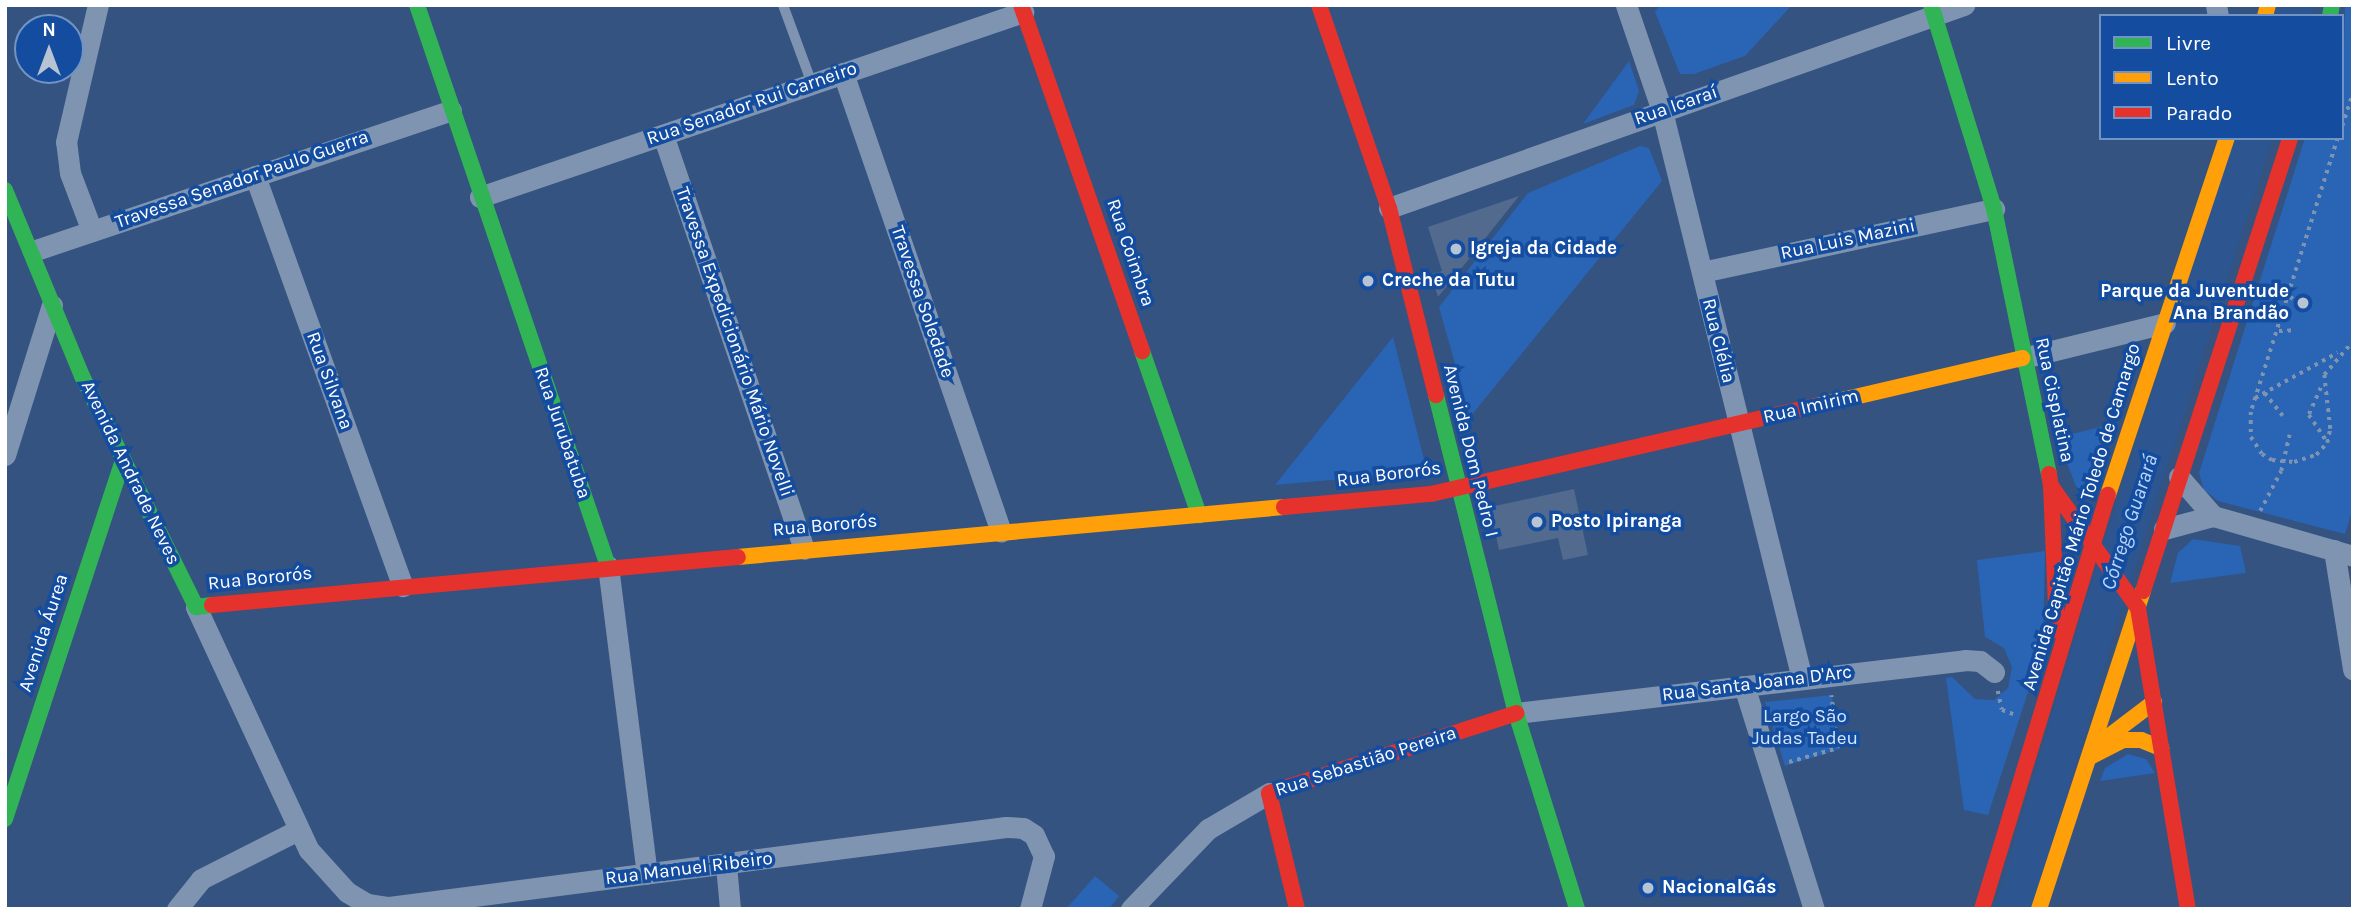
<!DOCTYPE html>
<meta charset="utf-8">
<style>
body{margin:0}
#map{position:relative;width:2358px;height:914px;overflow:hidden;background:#345380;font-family:Karla,sans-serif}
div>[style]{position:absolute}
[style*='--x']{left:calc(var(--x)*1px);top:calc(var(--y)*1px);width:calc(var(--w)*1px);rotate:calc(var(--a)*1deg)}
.green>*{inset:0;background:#2a64b5}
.river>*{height:37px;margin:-18.5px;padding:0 18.5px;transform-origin:18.5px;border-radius:18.5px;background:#2d5590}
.building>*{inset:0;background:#516a8e}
.path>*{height:3.5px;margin-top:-1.75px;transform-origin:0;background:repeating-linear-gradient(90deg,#7f94b0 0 3.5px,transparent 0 8.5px)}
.lane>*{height:10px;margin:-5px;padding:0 5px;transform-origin:5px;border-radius:5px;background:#7f94b0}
.street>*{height:21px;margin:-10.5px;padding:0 10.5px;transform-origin:10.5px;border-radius:10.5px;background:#7f94b0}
.fast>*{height:16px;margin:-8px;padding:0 8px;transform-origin:8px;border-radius:8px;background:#30b455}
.slow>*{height:16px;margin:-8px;padding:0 8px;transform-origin:8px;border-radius:8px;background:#ff9f0a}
.jam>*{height:16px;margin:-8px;padding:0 8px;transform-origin:8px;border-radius:8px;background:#e5322d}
.dots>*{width:19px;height:19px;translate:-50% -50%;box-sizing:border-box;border:4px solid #144d9f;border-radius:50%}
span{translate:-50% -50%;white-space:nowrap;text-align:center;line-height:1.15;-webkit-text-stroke:7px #144d9f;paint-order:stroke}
.street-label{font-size:19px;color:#fff}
.poi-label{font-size:19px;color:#fff;font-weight:700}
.left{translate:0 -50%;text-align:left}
.right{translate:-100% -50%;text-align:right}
.park-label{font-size:19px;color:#d5e6fd}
.water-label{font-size:21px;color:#b9d5fa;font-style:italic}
.frame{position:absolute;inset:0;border:7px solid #fff;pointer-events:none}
.legend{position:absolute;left:2099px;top:14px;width:245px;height:126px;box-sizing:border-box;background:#144d9f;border:2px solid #7294c5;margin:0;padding:9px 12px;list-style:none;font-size:21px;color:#fff}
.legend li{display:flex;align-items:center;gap:14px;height:35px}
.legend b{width:35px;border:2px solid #7294c5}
.north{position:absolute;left:14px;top:14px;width:70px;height:70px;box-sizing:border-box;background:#144d9f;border:2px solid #7294c5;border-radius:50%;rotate:0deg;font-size:19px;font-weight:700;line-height:28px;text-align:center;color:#fff}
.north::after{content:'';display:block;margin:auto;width:24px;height:32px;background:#b8c3d3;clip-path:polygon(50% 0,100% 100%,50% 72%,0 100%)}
</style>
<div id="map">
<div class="green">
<div style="clip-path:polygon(1660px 5px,1792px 5px,1745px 56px,1694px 74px,1680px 74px,1655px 12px)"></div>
<div style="clip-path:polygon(2345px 5px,2353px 5px,2353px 508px,2345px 534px,2218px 501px,2204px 490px,2199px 473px,2305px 138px,2342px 138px)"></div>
<div style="clip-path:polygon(1629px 61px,1639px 91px,1634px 105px,1583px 124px)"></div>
<div style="clip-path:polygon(1640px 146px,1649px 148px,1662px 181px,1470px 417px,1439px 307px,1528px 193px)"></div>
<div style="clip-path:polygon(1393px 337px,1425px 463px,1420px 472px,1275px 485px)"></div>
<div style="clip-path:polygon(2111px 424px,2083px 504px,2057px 438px)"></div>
<div style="clip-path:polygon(2193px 539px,2240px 546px,2246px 573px,2170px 583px,2178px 553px)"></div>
<div style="clip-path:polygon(2045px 551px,2043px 646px,1988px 815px,1964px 810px,1946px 678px,1952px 677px,1975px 699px,1994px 700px,2008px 688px,2012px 667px,2004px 648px,1985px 637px,1977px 560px)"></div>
<div style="clip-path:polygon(1832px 695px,1840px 749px,1785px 766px,1765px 702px)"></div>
<div style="clip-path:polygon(2128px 754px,2146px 759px,2155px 773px,2100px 781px,2105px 768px)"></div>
<div style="clip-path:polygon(1095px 876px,1119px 896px,1109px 909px,1066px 909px)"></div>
</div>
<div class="river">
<div style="--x:2292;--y:16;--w:11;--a:-75"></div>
<div style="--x:2013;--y:909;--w:314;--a:-73.5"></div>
<div style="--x:2102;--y:608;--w:494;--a:-72.2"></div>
</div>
<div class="building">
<div style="clip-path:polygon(1519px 196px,1464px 265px,1438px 297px,1431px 274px,1442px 271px,1428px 227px)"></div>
<div style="clip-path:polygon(1574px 489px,1588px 555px,1563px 560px,1558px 538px,1499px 550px,1490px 507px)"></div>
</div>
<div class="path">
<div style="--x:2342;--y:126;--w:35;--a:-72"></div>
<div style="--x:2338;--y:138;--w:287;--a:107.6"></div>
<div style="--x:2251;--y:412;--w:25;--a:90"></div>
<div style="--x:2251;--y:437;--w:20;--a:57"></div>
<div style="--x:2262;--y:454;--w:12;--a:31"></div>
<div style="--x:2272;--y:460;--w:22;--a:5"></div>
<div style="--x:2294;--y:462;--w:23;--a:-18"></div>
<div style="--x:2316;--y:455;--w:16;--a:-47"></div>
<div style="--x:2327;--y:443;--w:14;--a:-78"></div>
<div style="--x:2330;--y:429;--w:54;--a:-96.3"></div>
<div style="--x:2324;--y:375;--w:45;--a:-49.5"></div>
<div style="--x:2290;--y:297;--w:16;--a:30"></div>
<div style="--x:2279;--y:331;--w:17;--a:-3"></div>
<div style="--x:2321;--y:388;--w:30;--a:114"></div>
<div style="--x:2309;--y:415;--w:32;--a:56"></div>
<div style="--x:2265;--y:393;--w:29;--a:52"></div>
<div style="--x:2255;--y:398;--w:94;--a:-28.8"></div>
<div style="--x:2260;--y:511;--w:45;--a:-62.3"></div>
<div style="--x:2281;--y:471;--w:37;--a:-77"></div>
<div style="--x:1998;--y:691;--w:19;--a:78"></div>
<div style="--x:2002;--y:710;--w:12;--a:20"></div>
<div style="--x:1789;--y:762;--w:51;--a:-15.9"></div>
<div style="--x:1838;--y:748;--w:53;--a:-97.5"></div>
</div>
<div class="lane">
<div style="--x:783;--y:5;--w:84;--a:69.8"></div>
</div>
<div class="street">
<div style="--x:1626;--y:5;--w:112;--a:71.2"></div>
<div style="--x:1662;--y:111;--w:585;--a:76.15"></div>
<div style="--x:2216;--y:5;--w:11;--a:80"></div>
<div style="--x:843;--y:73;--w:485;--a:71"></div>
<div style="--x:663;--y:135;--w:437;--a:71.2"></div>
<div style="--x:255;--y:176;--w:436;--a:70.2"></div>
<div style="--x:480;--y:197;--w:574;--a:-18.81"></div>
<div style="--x:1389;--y:208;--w:610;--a:-19.45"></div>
<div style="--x:92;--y:231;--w:62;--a:-110.8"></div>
<div style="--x:70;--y:173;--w:31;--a:-97"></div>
<div style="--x:66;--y:142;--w:141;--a:-76.9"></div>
<div style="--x:33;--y:251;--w:441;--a:-18.6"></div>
<div style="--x:1702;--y:272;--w:299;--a:-12.2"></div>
<div style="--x:2023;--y:358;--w:146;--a:-13.8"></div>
<div style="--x:5;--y:455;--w:157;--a:-72.6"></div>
<div style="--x:2179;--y:477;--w:52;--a:48.9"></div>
<div style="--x:2164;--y:529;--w:51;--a:-14.9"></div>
<div style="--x:2213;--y:516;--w:146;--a:15.9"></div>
<div style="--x:2334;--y:550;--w:121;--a:80.9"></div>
<div style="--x:608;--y:566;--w:310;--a:82.8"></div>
<div style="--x:196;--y:607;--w:268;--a:65.1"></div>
<div style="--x:309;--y:850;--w:57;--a:47.9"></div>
<div style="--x:347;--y:892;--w:23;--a:31"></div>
<div style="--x:367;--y:904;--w:22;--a:8"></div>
<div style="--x:389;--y:907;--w:622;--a:-7.39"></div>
<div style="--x:1006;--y:827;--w:17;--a:3"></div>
<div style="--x:1023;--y:828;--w:13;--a:32"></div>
<div style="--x:1034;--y:835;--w:23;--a:65"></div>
<div style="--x:1044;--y:856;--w:55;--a:104.8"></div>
<div style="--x:1744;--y:686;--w:234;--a:72.6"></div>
<div style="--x:1516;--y:713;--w:452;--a:-6.7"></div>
<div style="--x:1965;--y:660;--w:15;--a:4"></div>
<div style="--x:1980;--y:661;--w:18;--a:38"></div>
<div style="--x:726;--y:865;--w:44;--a:84.8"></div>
<div style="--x:177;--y:909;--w:38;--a:-51"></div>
<div style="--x:201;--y:879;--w:109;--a:-26.8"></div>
<div style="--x:1131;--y:909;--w:111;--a:-46.1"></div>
<div style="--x:1208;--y:829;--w:71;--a:-30.5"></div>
</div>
<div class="fast">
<div style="--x:417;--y:5;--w:593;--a:71.2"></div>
<div style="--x:1931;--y:5;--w:214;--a:72.8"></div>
<div style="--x:1994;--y:209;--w:271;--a:78.3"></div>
<div style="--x:2330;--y:16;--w:11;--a:-80"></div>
<div style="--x:5;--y:190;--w:201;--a:67.5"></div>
<div style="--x:82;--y:376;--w:258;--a:63.7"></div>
<div style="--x:196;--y:607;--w:16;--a:-7"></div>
<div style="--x:1142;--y:351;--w:174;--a:70.8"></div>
<div style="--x:1436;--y:395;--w:328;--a:75.9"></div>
<div style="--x:1516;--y:713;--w:205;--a:72.7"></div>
<div style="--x:5;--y:819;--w:378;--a:-71.8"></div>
</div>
<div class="slow">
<div style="--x:2265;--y:16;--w:11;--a:-75"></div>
<div style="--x:1816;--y:406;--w:212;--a:-13.1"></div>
<div style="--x:2108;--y:495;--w:376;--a:-71.6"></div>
<div style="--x:738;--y:557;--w:548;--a:-5.23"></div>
<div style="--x:2100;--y:743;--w:68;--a:-37.2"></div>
<div style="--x:2090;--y:757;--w:37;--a:-27"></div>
<div style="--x:2123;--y:740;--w:18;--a:0"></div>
<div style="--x:2141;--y:740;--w:22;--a:22"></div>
<div style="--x:2039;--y:909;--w:335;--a:-71.9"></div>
</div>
<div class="jam">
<div style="--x:1021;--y:5;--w:367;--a:70.7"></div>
<div style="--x:1319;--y:5;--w:215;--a:71"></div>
<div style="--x:1389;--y:208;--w:193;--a:75.9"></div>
<div style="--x:2049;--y:474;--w:12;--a:81"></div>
<div style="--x:2051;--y:486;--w:150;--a:54.5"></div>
<div style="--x:2138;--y:608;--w:305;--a:80.6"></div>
<div style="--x:2051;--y:486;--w:145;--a:87.6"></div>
<div style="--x:1284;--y:507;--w:148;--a:-5.1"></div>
<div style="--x:1431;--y:494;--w:395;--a:-12.9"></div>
<div style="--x:2143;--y:591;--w:476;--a:-72"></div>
<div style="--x:212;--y:605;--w:528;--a:-5.21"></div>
<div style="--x:1297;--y:909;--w:119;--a:-103.6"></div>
<div style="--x:1269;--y:793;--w:260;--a:-17.9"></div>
<div style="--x:1982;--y:909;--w:433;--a:-73.1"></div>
</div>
<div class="dots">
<div style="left:1456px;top:249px;background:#b8c3d3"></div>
<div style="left:1368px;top:281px;background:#b8c3d3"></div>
<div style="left:2303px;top:303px;background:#b8c3d3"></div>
<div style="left:1537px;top:522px;background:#b8c3d3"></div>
<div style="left:1648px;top:888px;background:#b8c3d3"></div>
</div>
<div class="street-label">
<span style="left:752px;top:104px;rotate:-19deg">Rua Senador Rui Carneiro</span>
<span style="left:1676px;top:106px;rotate:-19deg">Rua Icaraí</span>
<span style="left:242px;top:180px;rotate:-19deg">Travessa Senador Paulo Guerra</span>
<span style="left:1848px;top:240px;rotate:-12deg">Rua Luis Mazini</span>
<span style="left:1130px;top:253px;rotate:71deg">Rua Coimbra</span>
<span style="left:922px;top:302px;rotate:71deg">Travessa Soledade</span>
<span style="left:1718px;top:341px;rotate:76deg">Rua Clélia</span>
<span style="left:734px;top:342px;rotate:71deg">Travessa Expedicionário Mário Novelli</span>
<span style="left:329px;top:381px;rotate:70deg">Rua Silvana</span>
<span style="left:2054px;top:400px;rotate:78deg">Rua Cisplatina</span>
<span style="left:1811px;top:407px;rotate:-13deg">Rua Imirim</span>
<span style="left:562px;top:433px;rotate:71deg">Rua Jurubatuba</span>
<span style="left:1470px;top:451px;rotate:76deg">Avenida Dom Pedro I</span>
<span style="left:130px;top:473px;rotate:64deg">Avenida Andrade Neves</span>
<span style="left:1389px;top:475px;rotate:-7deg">Rua Bororós</span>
<span style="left:2082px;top:517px;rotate:-73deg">Avenida Capitão Mário Toledo de Camargo</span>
<span style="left:825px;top:526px;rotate:-5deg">Rua Bororós</span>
<span style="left:260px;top:579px;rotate:-6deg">Rua Bororós</span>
<span style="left:44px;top:633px;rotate:-72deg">Avenida Áurea</span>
<span style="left:1757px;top:684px;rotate:-7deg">Rua Santa Joana D'Arc</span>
<span style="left:1366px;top:762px;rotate:-18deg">Rua Sebastião Pereira</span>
<span style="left:689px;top:869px;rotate:-7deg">Rua Manuel Ribeiro</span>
</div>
<div class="poi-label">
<span class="left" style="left:1470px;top:249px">Igreja da Cidade</span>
<span class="left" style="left:1382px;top:281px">Creche da Tutu</span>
<span class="right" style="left:2289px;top:303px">Parque da Juventude<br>Ana Brandão</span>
<span class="left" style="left:1551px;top:522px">Posto Ipiranga</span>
<span class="left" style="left:1662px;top:888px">NacionalGás</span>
</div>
<div class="park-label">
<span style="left:1805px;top:728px">Largo São<br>Judas Tadeu</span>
</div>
<div class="water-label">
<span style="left:2129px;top:522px;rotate:-72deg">Córrego Guarará</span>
</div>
<div class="frame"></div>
<ul class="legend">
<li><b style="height:9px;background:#30b455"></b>Livre</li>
<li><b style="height:9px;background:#ff9f0a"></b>Lento</li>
<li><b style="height:9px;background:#e5322d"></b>Parado</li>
</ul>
<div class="north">N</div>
</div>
